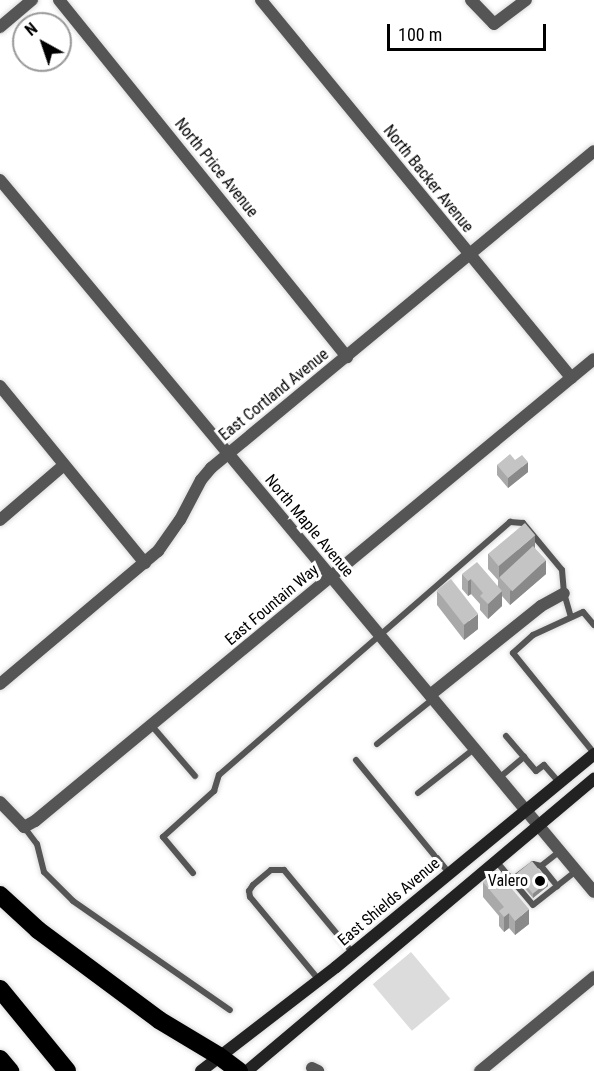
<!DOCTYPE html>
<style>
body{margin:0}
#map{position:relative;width:594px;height:1071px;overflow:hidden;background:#fff;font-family:"Roboto Condensed",sans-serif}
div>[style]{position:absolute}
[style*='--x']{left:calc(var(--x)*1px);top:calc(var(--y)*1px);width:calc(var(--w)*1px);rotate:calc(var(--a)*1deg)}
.green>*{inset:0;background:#dcdcdc;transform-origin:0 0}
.roads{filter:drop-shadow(0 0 2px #dbdbdb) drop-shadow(0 0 2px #dbdbdb)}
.service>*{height:6px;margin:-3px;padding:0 3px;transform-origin:3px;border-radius:3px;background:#555}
.minor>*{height:12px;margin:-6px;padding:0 6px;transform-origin:6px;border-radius:6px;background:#555}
.tertiary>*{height:12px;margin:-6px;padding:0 6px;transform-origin:6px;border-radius:6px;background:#555}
.secondary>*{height:12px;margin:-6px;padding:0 6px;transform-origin:6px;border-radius:6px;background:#222}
.motorway>*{height:18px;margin:-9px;padding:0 9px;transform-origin:9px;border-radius:9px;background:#000}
.wall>*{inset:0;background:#a9a9a9}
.shaded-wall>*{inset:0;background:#898989}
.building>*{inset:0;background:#c4c4c4;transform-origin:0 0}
.dots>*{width:16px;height:16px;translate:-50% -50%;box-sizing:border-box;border:3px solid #fff;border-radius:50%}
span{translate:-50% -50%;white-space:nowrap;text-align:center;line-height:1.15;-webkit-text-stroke:6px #fff;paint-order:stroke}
.street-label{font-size:16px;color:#000}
.poi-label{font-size:16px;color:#000}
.right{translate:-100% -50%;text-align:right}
.north{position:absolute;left:12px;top:12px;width:60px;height:60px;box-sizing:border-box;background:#fff;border:2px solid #999;border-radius:50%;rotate:320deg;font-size:16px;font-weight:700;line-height:24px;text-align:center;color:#000}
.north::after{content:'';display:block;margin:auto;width:21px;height:27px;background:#000;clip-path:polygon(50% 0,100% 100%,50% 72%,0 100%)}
.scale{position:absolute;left:387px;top:24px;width:159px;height:27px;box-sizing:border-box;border:3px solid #000;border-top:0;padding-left:8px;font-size:18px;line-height:21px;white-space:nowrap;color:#000;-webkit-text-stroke:4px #fff;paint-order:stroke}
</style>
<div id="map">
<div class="green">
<div style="left:411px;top:952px;width:61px;height:50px;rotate:50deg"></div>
</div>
<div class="roads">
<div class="service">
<div style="--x:594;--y:625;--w:17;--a:-130"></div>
<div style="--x:583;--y:612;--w:55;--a:155.3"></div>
<div style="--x:533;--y:635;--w:27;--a:138"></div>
<div style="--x:513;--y:653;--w:129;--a:51"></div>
<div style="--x:152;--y:726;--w:66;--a:49.3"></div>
<div style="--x:506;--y:736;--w:46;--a:49.4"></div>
<div style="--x:536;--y:771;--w:10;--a:-37"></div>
<div style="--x:544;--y:765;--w:23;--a:49"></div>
<div style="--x:377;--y:744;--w:72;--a:-38.8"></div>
<div style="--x:356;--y:760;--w:123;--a:50.6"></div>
<div style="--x:499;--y:778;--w:33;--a:-40"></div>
<div style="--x:418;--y:793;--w:71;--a:-38.2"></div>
<div style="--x:24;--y:827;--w:21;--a:53"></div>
<div style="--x:37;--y:844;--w:29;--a:76"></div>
<div style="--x:44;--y:872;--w:41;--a:45"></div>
<div style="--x:73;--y:901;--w:191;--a:34.8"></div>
<div style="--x:437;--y:858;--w:19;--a:51"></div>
<div style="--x:496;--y:861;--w:57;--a:49.9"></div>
<div style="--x:533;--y:905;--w:55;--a:-38.3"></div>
<div style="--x:541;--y:866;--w:24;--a:-38"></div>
<div style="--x:193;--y:873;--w:47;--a:-129.8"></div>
<div style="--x:163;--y:837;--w:69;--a:-42"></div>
<div style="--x:214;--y:791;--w:17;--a:-73"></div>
<div style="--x:219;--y:775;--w:386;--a:-41"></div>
<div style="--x:510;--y:522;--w:13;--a:4"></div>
<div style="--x:523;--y:523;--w:61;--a:50.3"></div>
<div style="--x:562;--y:570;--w:23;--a:85"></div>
<div style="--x:564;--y:593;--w:25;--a:74"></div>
<div style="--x:512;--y:880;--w:26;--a:-37"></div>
<div style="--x:533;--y:864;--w:8;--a:14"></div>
<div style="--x:541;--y:866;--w:26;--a:51"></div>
<div style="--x:319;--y:980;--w:108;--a:-129.7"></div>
<div style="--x:250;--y:897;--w:6;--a:-99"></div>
<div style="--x:249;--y:891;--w:7;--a:-56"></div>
<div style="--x:253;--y:885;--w:23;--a:-40"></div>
<div style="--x:271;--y:870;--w:13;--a:0"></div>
<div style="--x:284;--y:870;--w:108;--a:50.3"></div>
</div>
<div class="minor">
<div style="--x:59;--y:0;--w:459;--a:51.1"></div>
<div style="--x:261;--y:0;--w:489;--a:50.6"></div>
<div style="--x:471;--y:0;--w:33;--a:46"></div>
<div style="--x:494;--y:24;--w:40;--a:-37"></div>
<div style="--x:0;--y:27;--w:42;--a:-40.2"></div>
<div style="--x:0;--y:386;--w:229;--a:50.7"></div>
<div style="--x:0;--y:520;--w:84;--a:-40.7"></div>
<div style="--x:0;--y:684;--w:207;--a:-40.1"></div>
<div style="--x:158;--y:551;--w:38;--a:-55"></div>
<div style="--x:180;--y:520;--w:45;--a:-62.3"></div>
<div style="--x:201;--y:480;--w:16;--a:-50"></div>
<div style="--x:211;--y:468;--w:497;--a:-39.6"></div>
<div style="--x:430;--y:695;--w:142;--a:-38.7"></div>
<div style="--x:541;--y:606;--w:26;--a:-29"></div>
<div style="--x:0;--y:802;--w:35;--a:46"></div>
<div style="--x:24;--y:827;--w:13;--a:-29"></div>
<div style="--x:35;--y:821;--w:725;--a:-39.57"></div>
<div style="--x:312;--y:1068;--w:7;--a:27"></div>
<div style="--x:480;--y:1071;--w:148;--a:-39.5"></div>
</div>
<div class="tertiary">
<div style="--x:0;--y:180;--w:927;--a:50.16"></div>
</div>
<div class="secondary">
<div style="--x:201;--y:1071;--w:170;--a:-37.6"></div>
<div style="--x:336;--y:967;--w:335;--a:-39.5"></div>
<div style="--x:247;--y:1071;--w:454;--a:-40.1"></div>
</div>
<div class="motorway">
<div style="--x:0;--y:895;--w:52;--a:42.6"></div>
<div style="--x:38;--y:930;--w:151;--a:36.6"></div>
<div style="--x:159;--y:1020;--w:70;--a:31"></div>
<div style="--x:219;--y:1056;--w:25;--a:37"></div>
<div style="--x:0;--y:989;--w:106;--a:50.7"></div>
<div style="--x:0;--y:1059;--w:16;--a:50"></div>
</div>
</div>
<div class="wall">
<div style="clip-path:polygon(515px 460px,528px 472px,508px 488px,497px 475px,497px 465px)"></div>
<div style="clip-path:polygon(535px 548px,546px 574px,510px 605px,502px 596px,502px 606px,488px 619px,480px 610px,480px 604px,471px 594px,468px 596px,462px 589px,462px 574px,498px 586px,498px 580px,488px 569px,488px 554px)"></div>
<div style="clip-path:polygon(437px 591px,478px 629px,464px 640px,437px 605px)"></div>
<div style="clip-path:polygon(517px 874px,548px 886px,533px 898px,517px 879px)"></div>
<div style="clip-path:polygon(483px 882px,529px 924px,515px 935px,509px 928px,504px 932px,499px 926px,499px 916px,483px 897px)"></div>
</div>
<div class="shaded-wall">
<div style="clip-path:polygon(528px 462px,528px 472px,508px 488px,508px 478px)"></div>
<div style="clip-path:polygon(535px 535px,535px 549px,499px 578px,499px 566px)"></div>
<div style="clip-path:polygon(546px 560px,546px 574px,510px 605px,510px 591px)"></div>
<div style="clip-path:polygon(471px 579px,471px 594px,468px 596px,468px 581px)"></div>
<div style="clip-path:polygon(502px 591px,502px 606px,488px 619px,488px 604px)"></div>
<div style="clip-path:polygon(478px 614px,478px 629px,464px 640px,464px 625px)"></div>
<div style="clip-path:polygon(548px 881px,548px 886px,533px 898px,533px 893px)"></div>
<div style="clip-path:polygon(529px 909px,529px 924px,515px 935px,515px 921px)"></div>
<div style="clip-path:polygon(509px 913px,509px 928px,504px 932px,504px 917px)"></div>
</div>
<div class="building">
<div style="clip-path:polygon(510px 454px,515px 460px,522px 455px,528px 462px,508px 478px,497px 465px)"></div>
<div style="left:525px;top:523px;width:16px;height:48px;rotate:50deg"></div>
<div style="left:533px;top:546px;width:19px;height:46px;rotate:47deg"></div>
<div style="clip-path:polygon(477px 562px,502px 591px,488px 604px,480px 596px,483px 593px,471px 579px,468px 581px,462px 574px)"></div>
<div style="left:451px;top:579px;width:44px;height:18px;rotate:52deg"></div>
<div style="left:532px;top:861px;width:26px;height:20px;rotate:51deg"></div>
<div style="clip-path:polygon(496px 870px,529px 909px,515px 921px,509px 913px,504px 917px,499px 911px,504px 907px,483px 882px)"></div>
</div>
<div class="dots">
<div style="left:540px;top:881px;background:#000"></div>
</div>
<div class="street-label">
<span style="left:216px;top:168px;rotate:51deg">North Price Avenue</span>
<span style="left:428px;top:179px;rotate:51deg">North Backer Avenue</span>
<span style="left:274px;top:395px;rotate:-39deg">East Cortland Avenue</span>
<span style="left:309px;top:526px;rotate:50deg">North Maple Avenue</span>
<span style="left:272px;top:605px;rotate:-40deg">East Fountain Way</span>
<span style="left:389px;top:902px;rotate:-40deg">East Shields Avenue</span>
</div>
<div class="poi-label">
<span class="right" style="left:528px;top:881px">Valero</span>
</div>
<div class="north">N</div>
<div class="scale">100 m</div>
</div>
